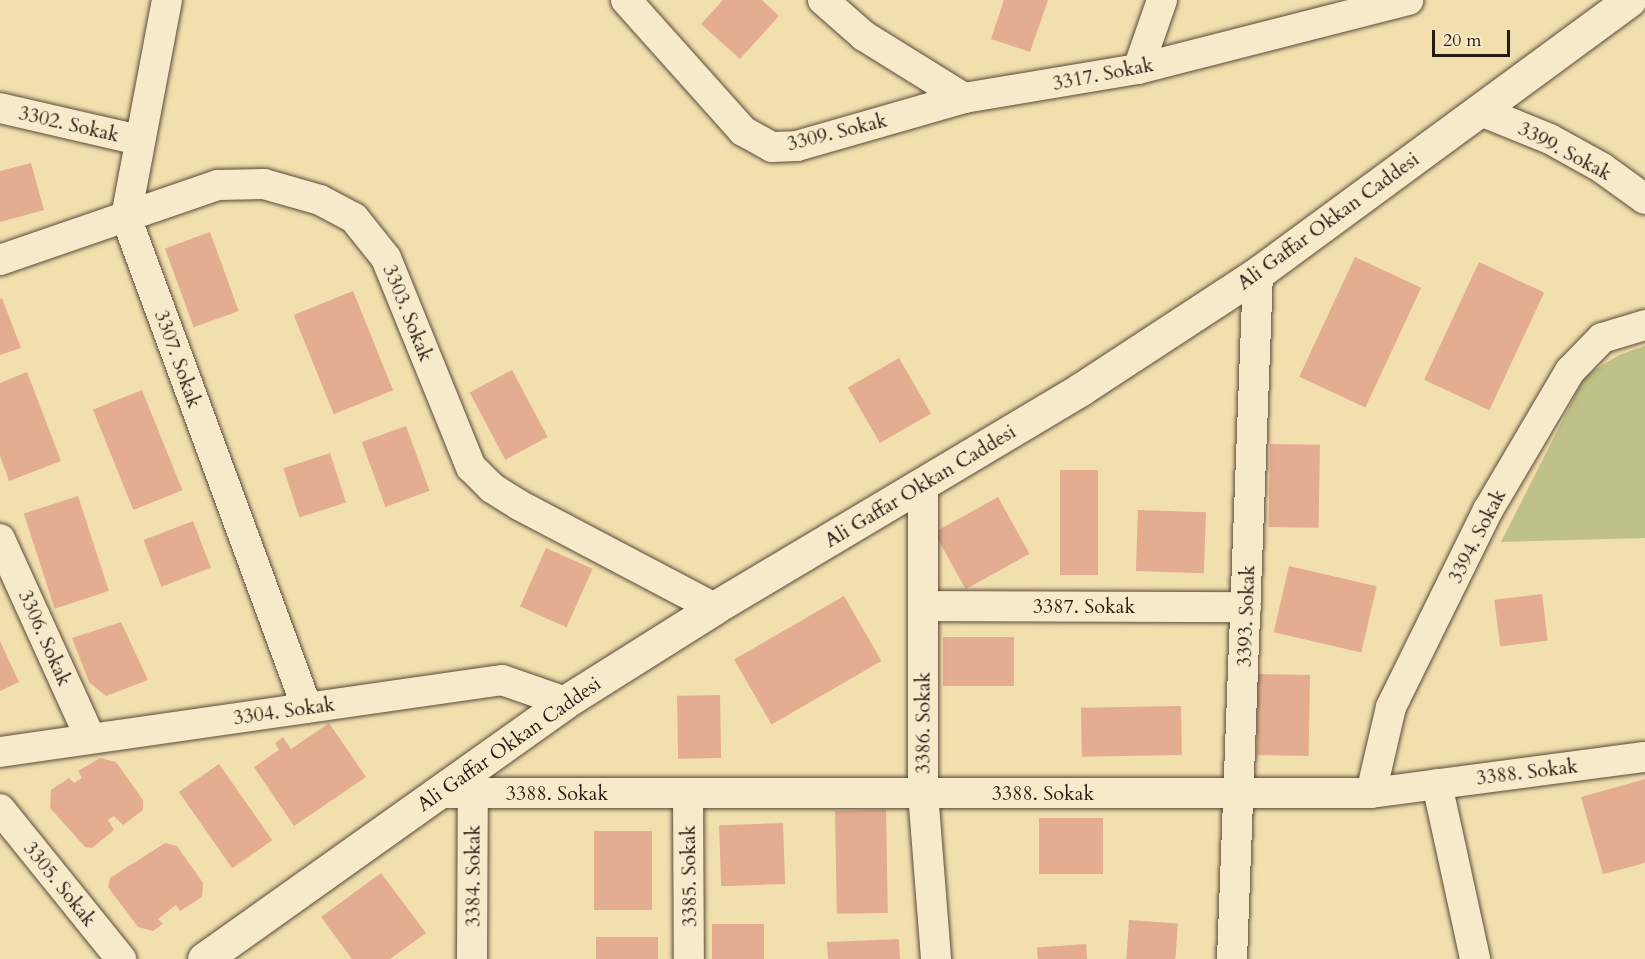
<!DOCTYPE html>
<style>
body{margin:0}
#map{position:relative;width:1645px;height:959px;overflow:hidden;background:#f2dfae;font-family:Cardo,serif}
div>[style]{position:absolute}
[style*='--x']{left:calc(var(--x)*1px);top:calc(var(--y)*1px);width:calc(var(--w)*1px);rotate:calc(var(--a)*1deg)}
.green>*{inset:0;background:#bec188}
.building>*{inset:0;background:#e4ad92;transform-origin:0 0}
.roads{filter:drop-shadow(0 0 2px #5a4b3a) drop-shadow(0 0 2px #5a4b3a)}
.street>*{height:30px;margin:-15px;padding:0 15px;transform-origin:15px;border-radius:15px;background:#f7eaca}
.secondary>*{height:33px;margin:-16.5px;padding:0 16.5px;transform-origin:16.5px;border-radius:16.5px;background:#f7eaca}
span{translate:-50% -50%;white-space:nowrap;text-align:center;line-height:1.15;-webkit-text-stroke:4.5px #f7eaca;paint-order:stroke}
.street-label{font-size:20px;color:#271a13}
.scale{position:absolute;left:1432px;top:30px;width:78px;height:27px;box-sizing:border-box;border:3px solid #271a13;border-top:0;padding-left:8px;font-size:18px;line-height:21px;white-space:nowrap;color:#271a13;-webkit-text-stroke:4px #f7eaca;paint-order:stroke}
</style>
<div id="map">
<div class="green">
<div style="clip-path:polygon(1645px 346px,1645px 538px,1501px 542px,1585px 376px,1619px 355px)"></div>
</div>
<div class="building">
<div style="clip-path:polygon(723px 0,762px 0,779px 16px,740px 59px,701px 24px)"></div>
<div style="clip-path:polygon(1004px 0,1048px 0,1030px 52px,991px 39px)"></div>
<div style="clip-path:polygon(31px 163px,44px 210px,0 222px,0 171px)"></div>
<div style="left:210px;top:232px;width:84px;height:48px;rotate:70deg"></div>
<div style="left:1355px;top:257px;width:73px;height:132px;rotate:25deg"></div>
<div style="left:1479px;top:262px;width:72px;height:130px;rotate:25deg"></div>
<div style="left:353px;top:291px;width:107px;height:64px;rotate:68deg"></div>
<div style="clip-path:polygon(2px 298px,21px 348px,0 355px,0 299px)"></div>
<div style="left:899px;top:358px;width:64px;height:59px;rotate:60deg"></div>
<div style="left:512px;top:370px;width:76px;height:48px;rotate:62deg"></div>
<div style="clip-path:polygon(27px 372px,61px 461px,9px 481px,0 456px,0 383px)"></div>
<div style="left:142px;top:390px;width:108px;height:53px;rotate:68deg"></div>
<div style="left:406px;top:426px;width:69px;height:47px;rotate:70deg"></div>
<div style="left:1270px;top:444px;width:50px;height:83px;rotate:1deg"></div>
<div style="left:330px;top:453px;width:52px;height:49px;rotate:72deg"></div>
<div style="left:1060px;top:470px;width:38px;height:105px"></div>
<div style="left:78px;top:496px;width:100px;height:57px;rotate:72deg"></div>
<div style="left:998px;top:497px;width:65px;height:73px;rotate:61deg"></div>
<div style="left:1138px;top:510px;width:68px;height:61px;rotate:2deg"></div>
<div style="left:193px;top:521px;width:50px;height:53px;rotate:69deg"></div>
<div style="left:546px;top:548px;width:51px;height:64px;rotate:24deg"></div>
<div style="left:1289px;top:566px;width:90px;height:68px;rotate:13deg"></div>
<div style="left:1542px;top:594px;width:47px;height:48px;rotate:83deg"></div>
<div style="left:844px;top:596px;width:75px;height:127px;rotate:60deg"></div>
<div style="clip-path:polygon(121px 622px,148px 680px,106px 696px,89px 682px,72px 638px)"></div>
<div style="left:943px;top:637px;width:71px;height:49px"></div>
<div style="clip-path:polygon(0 641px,19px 682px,0 691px)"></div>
<div style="left:1258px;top:674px;width:52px;height:81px;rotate:1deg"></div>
<div style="left:720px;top:695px;width:63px;height:43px;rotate:89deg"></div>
<div style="left:1181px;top:706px;width:49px;height:100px;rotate:89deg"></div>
<div style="clip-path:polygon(329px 723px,366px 777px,294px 826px,254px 767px,279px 750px,275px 743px,283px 737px,291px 749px)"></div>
<div style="clip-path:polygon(100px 758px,116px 762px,143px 800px,143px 810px,123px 825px,114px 816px,108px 820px,114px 830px,92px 848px,85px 847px,50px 808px,51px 790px,69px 778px,74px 783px,82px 778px,78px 771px)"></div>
<div style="left:219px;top:764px;width:93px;height:49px;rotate:55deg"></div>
<div style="clip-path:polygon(1645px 779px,1645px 863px,1603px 874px,1581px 797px)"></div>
<div style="left:886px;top:810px;width:103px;height:51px;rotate:89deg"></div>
<div style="left:1039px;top:818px;width:64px;height:56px"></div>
<div style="left:783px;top:823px;width:61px;height:64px;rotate:88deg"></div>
<div style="left:594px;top:831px;width:58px;height:79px"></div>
<div style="clip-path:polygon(165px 843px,177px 846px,203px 883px,202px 897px,180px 911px,176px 905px,158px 919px,163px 924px,153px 931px,138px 927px,108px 887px,110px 878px)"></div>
<div style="clip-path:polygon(381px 873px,426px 933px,390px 959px,352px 959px,321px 917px)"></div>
<div style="left:1129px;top:920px;width:49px;height:39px;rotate:4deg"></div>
<div style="left:764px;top:924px;width:35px;height:52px;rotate:90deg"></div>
<div style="left:658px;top:937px;width:22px;height:62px;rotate:90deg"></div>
<div style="clip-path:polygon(899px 939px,900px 959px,828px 959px,827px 942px)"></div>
<div style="left:1086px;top:944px;width:15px;height:49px;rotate:86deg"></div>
</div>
<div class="roads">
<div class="street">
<div style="--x:167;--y:0;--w:221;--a:100.7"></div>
<div style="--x:126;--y:217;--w:523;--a:69.76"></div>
<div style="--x:626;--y:0;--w:176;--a:48.2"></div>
<div style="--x:743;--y:131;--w:33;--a:29"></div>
<div style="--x:772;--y:147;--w:25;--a:-2"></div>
<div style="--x:797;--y:146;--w:174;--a:-16"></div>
<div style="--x:823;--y:0;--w:55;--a:41.3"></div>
<div style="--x:864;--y:36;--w:118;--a:31.8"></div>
<div style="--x:964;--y:98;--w:176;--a:-9.5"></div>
<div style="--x:1138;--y:69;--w:279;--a:-14.3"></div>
<div style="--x:1138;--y:69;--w:73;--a:-70.8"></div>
<div style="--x:0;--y:108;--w:143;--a:13"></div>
<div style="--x:1481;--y:111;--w:74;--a:22.1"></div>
<div style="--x:1550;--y:139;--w:60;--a:29.1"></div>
<div style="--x:1602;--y:168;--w:53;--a:35.8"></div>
<div style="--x:0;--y:260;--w:231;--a:-19"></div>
<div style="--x:218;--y:185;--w:46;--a:-1.2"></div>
<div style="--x:264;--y:184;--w:58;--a:15.9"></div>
<div style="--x:320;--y:200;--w:38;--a:28"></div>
<div style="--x:354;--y:218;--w:51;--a:51.3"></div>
<div style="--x:386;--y:258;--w:226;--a:67.9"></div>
<div style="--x:471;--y:467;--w:30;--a:45"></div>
<div style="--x:492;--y:488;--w:32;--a:32"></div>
<div style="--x:519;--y:505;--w:221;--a:27.8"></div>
<div style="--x:923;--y:486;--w:307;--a:90"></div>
<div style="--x:923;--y:793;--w:167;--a:85.5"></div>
<div style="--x:0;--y:539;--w:217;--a:65.6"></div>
<div style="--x:923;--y:606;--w:323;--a:0.2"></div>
<div style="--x:0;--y:752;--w:507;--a:-8.16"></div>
<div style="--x:502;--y:680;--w:67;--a:19.2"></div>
<div style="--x:1437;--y:784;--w:179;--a:77.7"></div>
<div style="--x:438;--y:793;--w:933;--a:0"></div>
<div style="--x:1371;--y:793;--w:276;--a:-7.5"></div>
<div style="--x:688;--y:793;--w:166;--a:89.7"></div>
<div style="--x:1371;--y:793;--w:88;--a:-76.9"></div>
<div style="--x:1391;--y:707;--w:220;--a:-63.8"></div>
<div style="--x:1488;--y:510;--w:161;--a:-59.5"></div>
<div style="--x:1570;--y:371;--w:46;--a:-45.9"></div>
<div style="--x:1602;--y:338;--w:45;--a:-16.8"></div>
<div style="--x:0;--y:809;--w:193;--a:51.1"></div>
<div style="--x:472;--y:959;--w:166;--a:-89.7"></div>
<div style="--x:1232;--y:959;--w:686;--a:-87.83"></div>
</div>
<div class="secondary">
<div style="--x:204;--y:959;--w:443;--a:-35.4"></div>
<div style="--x:565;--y:702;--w:176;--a:-32.2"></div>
<div style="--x:714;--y:608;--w:427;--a:-30.8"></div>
<div style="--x:1081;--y:389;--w:212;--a:-33.2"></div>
<div style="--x:1258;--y:273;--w:461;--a:-36.3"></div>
</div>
</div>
<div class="street-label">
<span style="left:1103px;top:74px;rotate:-11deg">3317. Sokak</span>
<span style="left:69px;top:124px;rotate:13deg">3302. Sokak</span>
<span style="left:837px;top:132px;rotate:-14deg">3309. Sokak</span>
<span style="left:1565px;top:151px;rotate:28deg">3399. Sokak</span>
<span style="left:1328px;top:221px;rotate:-36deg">Ali Gaffar Okkan Caddesi</span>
<span style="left:408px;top:313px;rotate:68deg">3303. Sokak</span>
<span style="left:178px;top:359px;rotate:70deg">3307. Sokak</span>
<span style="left:920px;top:486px;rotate:-31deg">Ali Gaffar Okkan Caddesi</span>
<span style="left:1477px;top:536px;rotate:-63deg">3394. Sokak</span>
<span style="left:1084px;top:606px">3387. Sokak</span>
<span style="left:1246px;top:616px;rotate:-88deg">3393. Sokak</span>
<span style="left:45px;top:638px;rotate:66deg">3306. Sokak</span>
<span style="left:284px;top:711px;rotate:-8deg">3304. Sokak</span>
<span style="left:923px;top:723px;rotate:-90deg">3386. Sokak</span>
<span style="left:509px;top:744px;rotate:-35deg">Ali Gaffar Okkan Caddesi</span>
<span style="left:1527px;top:772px;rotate:-7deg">3388. Sokak</span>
<span style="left:557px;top:793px">3388. Sokak</span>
<span style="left:1043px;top:793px">3388. Sokak</span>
<span style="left:473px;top:876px;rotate:-90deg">3384. Sokak</span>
<span style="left:689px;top:876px;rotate:-91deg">3385. Sokak</span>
<span style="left:60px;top:884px;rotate:51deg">3305. Sokak</span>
</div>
<div class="scale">20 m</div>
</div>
